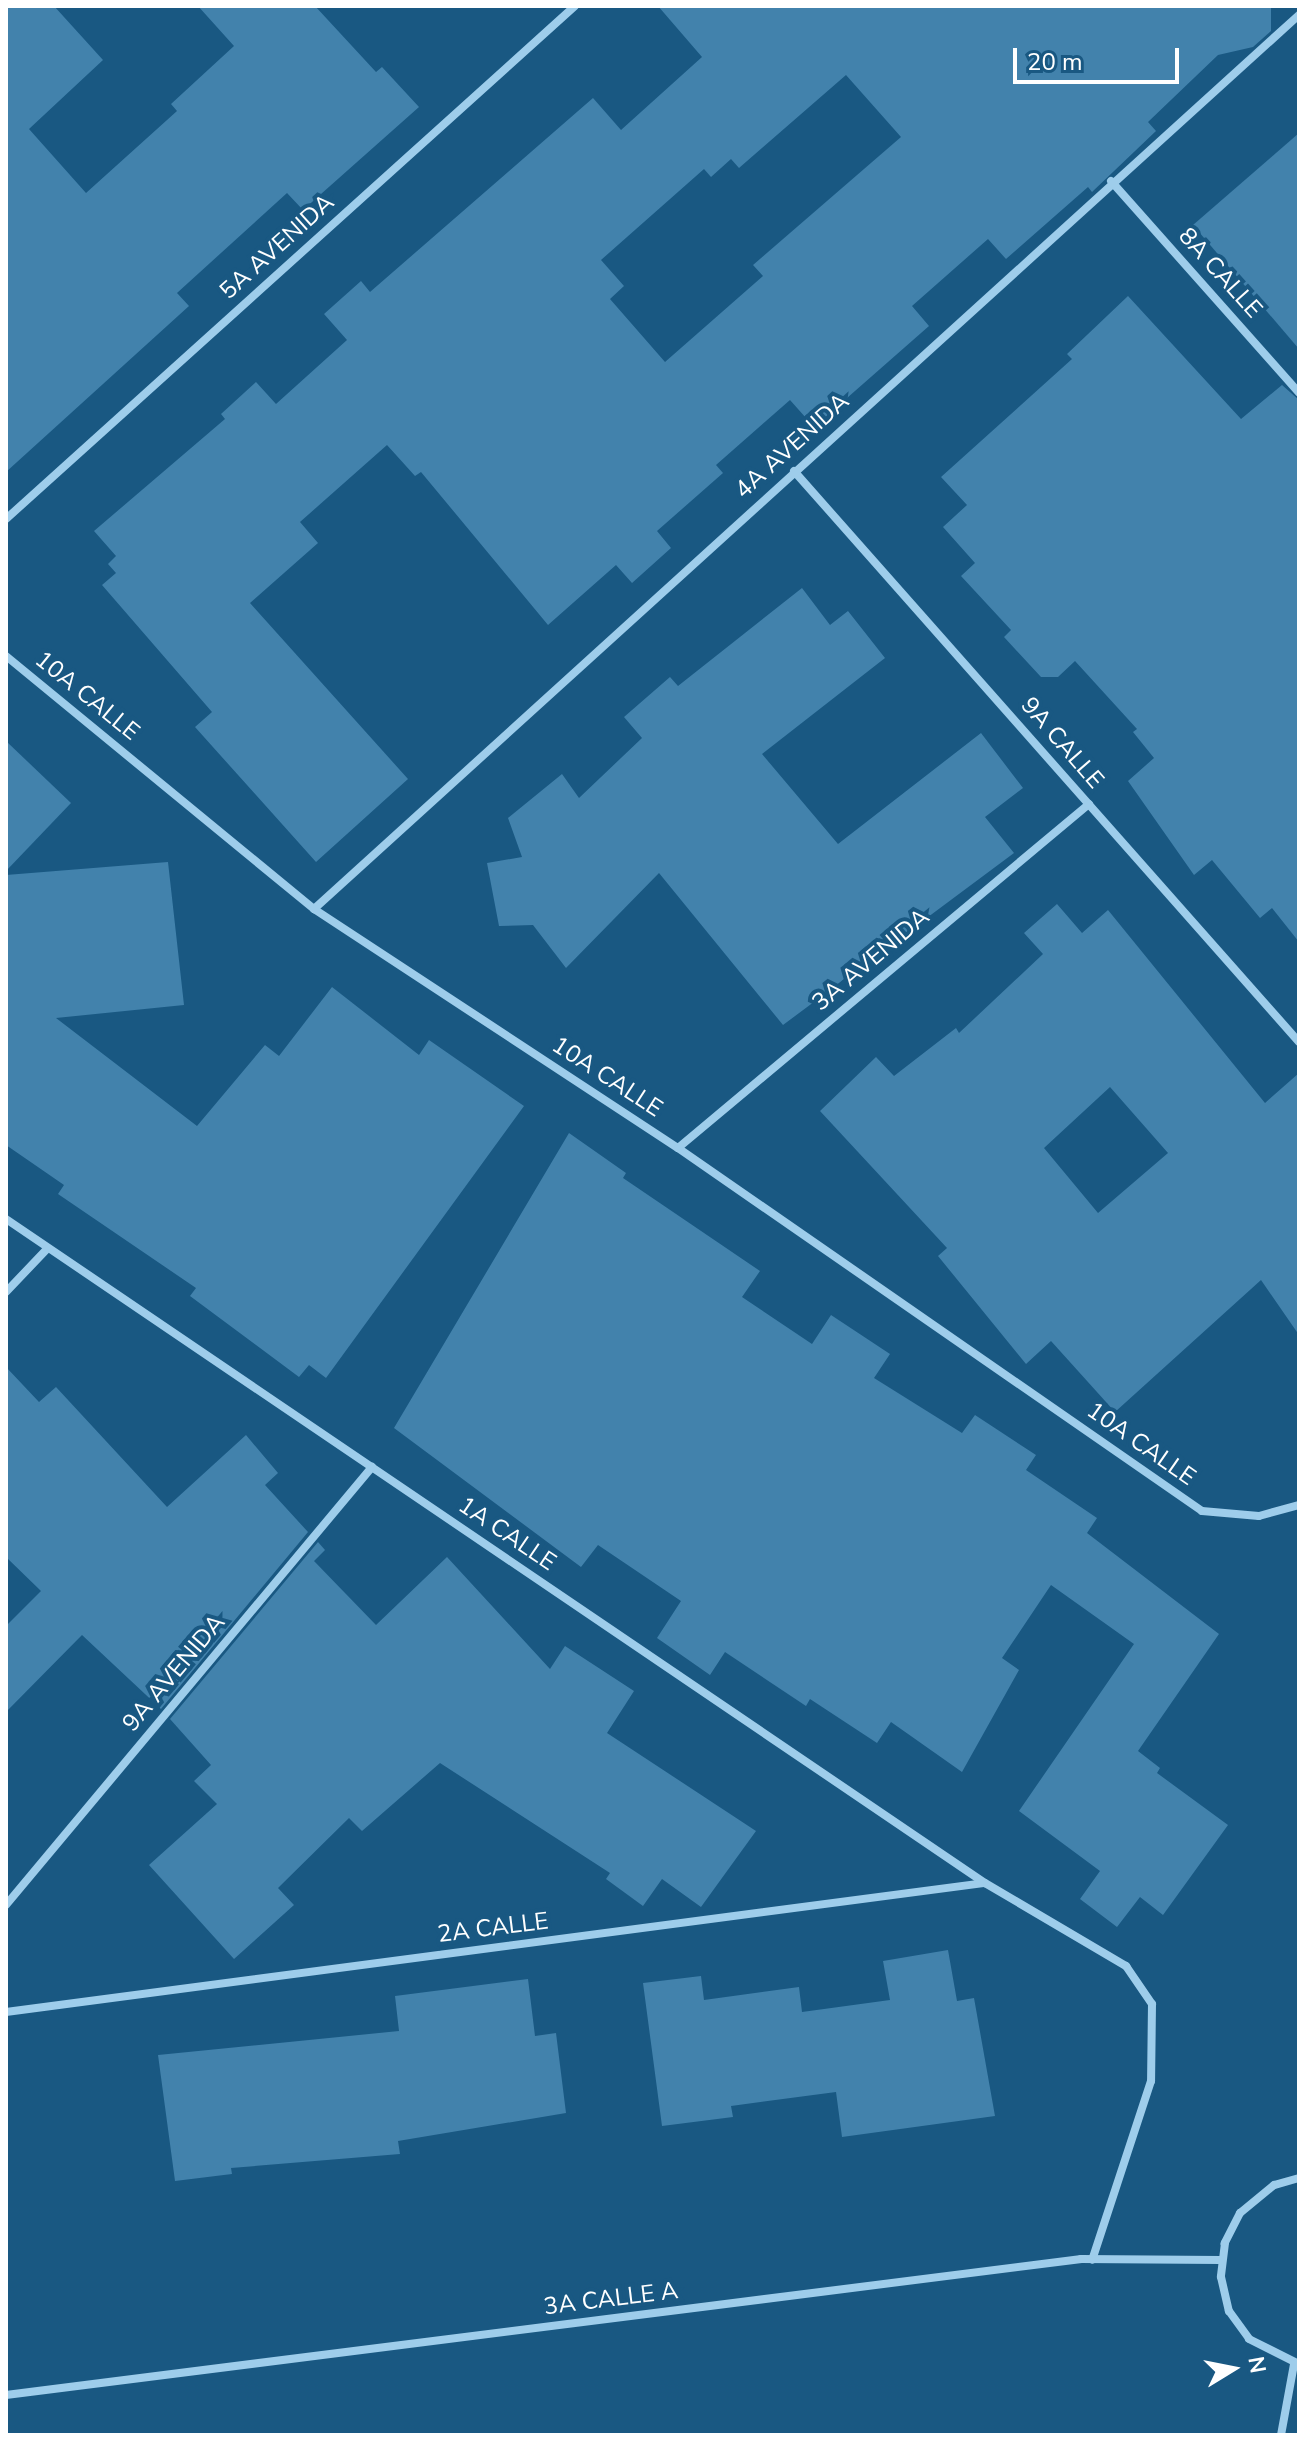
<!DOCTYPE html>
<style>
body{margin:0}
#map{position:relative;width:1305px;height:2441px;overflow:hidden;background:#195882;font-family:"Nunito Sans",sans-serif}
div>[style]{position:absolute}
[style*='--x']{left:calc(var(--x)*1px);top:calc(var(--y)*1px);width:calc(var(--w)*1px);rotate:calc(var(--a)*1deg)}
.building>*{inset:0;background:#4282ac}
.minor>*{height:8px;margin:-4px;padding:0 4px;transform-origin:4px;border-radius:4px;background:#9ecdeb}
span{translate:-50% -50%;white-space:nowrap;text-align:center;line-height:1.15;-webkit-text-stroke:8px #195882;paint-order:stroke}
.street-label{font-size:24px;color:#fff}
.frame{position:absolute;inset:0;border:8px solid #fff;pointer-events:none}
.north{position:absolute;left:1193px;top:2329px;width:80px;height:80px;-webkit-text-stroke:6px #195882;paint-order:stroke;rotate:80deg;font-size:22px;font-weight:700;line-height:32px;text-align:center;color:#fff}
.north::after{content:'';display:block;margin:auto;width:28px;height:36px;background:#fff;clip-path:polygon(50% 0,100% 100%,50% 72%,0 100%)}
.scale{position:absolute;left:1013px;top:48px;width:166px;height:36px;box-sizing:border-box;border:4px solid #fff;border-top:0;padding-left:10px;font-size:24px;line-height:28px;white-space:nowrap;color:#fff;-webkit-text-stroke:6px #195882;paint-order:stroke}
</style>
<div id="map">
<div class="building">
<div style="clip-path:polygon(6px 6px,54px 6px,103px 60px,29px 129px,86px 193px,177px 111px,171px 104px,234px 46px,198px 6px,315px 6px,376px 72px,382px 67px,419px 107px,303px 210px,287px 193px,177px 293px,189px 306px,6px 472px)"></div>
<div style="clip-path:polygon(evenodd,658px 6px,1271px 6px,1271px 31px,1253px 47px,1218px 55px,1148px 122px,1156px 131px,1092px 192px,1088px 187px,1006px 259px,988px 239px,912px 306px,929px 326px,814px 427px,790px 400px,716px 465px,723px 473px,657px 531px,671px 548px,632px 583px,616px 565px,548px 625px,421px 472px,415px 476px,387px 445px,300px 522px,318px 543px,250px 603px,408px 779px,316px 862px,195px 727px,212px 712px,102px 585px,116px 573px,108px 564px,116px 556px,94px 531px,225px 419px,221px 414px,256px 382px,276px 404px,347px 340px,324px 314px,361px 281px,370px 292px,593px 98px,621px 130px,702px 57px,658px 6px,846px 75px,901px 137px,753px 265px,763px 276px,665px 362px,610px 299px,624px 286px,601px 260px,704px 169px,711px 177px,731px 159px,739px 168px,846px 75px)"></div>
<div style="clip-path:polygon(1299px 133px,1299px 349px,1193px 225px)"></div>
<div style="clip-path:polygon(1128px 296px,1241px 419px,1282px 385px,1299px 400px,1299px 942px,1272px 908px,1260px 918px,1212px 860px,1194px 875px,1128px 781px,1154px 758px,1133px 732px,1137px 729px,1075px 661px,1058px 677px,1041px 677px,1004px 637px,1011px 630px,961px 576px,975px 563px,943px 527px,967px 505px,941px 477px,1072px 359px,1067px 354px)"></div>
<div style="clip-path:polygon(802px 588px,830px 625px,848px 611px,885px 658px,762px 754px,838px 844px,981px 733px,1023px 788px,985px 817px,1014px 853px,783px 1025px,659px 873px,566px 968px,533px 925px,499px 926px,487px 863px,522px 857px,508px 818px,562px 774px,579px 798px,642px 738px,624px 717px,670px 677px,678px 686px)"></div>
<div style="clip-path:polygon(6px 741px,71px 803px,6px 871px)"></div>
<div style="clip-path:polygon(168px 862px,184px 1005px,56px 1018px,197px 1126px,265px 1045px,279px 1056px,332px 987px,419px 1055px,429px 1040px,524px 1106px,326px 1378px,309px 1365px,299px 1377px,190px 1296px,196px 1288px,58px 1194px,64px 1185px,6px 1145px,6px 875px)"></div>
<div style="clip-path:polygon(evenodd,1057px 904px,1082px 933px,1108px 910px,1265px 1103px,1299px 1073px,1299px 1335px,1261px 1280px,1115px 1412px,1051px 1341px,1026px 1364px,938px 1256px,947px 1248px,820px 1111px,876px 1057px,894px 1076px,956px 1028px,959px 1033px,1043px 954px,1024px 933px,1057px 904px,1110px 1087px,1168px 1153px,1098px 1213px,1044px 1148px,1110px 1087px)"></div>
<div style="clip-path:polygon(569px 1133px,626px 1173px,623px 1178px,760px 1271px,742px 1297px,812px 1344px,831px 1315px,890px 1354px,874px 1378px,962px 1433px,975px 1415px,1036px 1455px,1026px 1470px,1097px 1518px,1087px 1533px,1219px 1634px,1138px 1751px,1160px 1768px,1157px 1773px,1228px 1825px,1163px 1915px,1140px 1897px,1117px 1927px,1080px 1899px,1100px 1871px,1019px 1811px,1134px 1644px,1051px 1585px,1002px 1658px,1019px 1670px,962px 1772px,891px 1722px,877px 1743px,810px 1699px,806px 1706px,725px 1652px,710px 1675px,657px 1638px,681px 1601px,598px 1545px,581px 1567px,394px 1428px)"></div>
<div style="clip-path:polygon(6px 1367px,39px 1402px,56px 1387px,167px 1507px,246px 1435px,278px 1473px,265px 1485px,308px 1532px,161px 1709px,82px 1635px,6px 1712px,6px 1626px,41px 1591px,6px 1557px)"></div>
<div style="clip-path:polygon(318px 1542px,325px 1550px,314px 1561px,376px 1625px,447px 1557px,550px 1669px,565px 1646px,634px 1691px,607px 1733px,756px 1831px,701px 1907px,662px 1879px,643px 1906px,606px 1879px,610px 1873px,440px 1763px,362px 1831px,349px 1818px,278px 1888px,294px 1905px,234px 1959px,149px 1865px,217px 1804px,194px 1781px,211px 1765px,170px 1719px)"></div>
<div style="clip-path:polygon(948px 1950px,957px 2001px,974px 1998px,995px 2116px,842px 2137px,836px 2092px,731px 2106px,733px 2117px,662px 2126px,643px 1983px,701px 1976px,704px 2000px,799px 1987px,802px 2012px,890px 2000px,883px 1961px)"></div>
<div style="clip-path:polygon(528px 1979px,535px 2036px,556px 2033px,566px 2113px,398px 2141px,400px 2154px,231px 2168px,232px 2174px,175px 2181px,158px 2055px,399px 2031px,395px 1996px)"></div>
</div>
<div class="minor">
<div style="--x:1111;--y:181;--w:283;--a:48.4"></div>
<div style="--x:794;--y:471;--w:762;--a:48.51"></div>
<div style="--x:6;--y:519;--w:766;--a:-42.04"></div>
<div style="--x:6;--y:656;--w:399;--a:39.4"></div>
<div style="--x:314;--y:909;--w:435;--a:33.3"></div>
<div style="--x:678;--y:1148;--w:637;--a:34.71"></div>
<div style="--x:1202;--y:1511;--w:57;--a:5"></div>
<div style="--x:1259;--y:1516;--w:41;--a:-15.4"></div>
<div style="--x:314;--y:909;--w:1330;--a:-42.23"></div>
<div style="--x:678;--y:1148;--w:536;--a:-39.93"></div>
<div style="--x:6;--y:1219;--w:1183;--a:34.15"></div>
<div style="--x:985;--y:1883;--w:164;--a:30.5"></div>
<div style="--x:1126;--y:1966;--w:46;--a:55.6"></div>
<div style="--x:1152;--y:2004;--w:77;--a:90.7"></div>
<div style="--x:1151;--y:2081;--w:188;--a:108.2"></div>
<div style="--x:6;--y:1292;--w:58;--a:-46.4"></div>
<div style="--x:6;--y:1905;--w:571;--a:-50.12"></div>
<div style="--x:6;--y:2012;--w:986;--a:-7.51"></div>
<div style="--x:1299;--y:2178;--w:26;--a:164"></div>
<div style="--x:1274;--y:2185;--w:44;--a:140.5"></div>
<div style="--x:1240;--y:2213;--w:34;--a:117"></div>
<div style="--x:1225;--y:2243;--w:34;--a:97"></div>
<div style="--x:1221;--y:2277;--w:35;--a:77"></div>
<div style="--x:1229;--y:2311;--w:34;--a:54"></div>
<div style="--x:1249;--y:2339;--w:56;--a:26.6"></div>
<div style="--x:6;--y:2395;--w:1084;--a:-7.21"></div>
<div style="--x:1081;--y:2259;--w:140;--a:0.4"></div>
<div style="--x:1281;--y:2435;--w:72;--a:-79.6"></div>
</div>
<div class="street-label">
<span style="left:277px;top:247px;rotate:-42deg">5A AVENIDA</span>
<span style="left:1220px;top:273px;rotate:48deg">8A CALLE</span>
<span style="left:792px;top:446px;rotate:-42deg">4A AVENIDA</span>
<span style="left:87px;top:696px;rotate:39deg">10A CALLE</span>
<span style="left:1062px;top:743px;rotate:49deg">9A CALLE</span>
<span style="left:871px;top:960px;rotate:-40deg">3A AVENIDA</span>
<span style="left:607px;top:1077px;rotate:33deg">10A CALLE</span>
<span style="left:1141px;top:1444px;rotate:35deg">10A CALLE</span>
<span style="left:507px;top:1534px;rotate:34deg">1A CALLE</span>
<span style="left:174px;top:1673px;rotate:-50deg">9A AVENIDA</span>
<span style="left:493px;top:1928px;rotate:-7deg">2A CALLE</span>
<span style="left:611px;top:2299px;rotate:-7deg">3A CALLE A</span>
</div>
<div class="frame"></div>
<div class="north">N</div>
<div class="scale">20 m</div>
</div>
